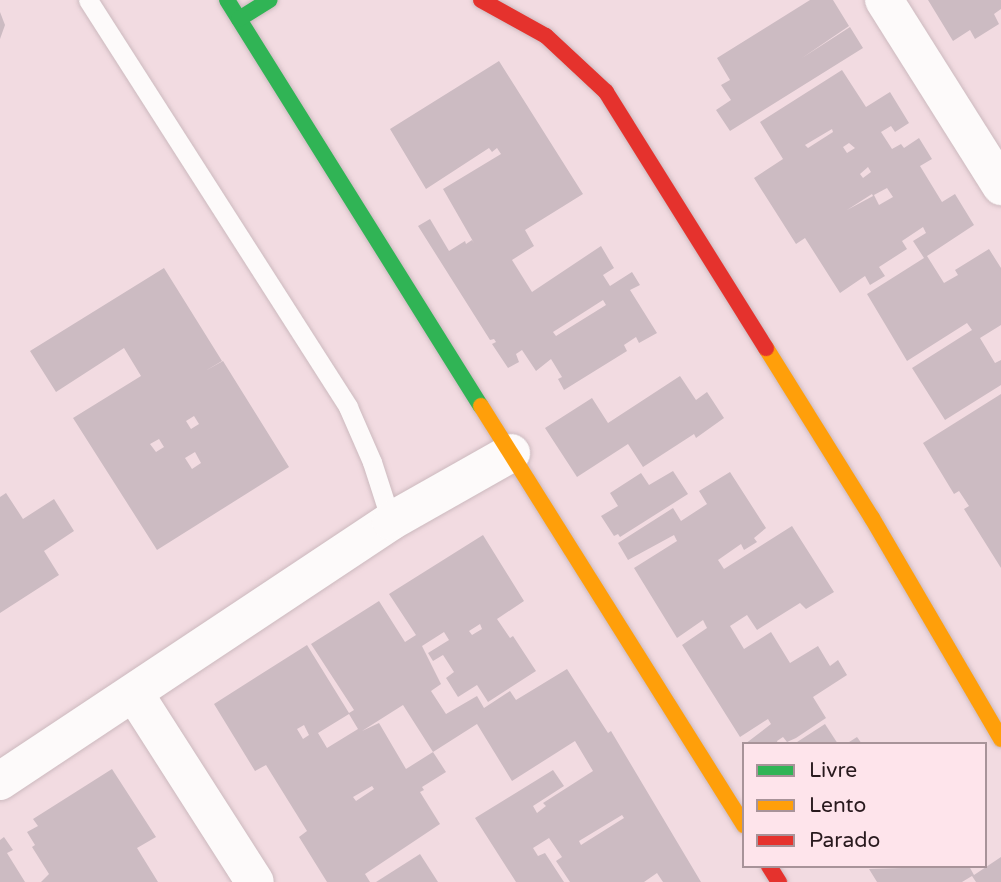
<!DOCTYPE html>
<style>
body{margin:0}
#map{position:relative;width:1001px;height:882px;overflow:hidden;background:#f2dbe1;font-family:"Varela Round",sans-serif}
div>[style]{position:absolute}
[style*='--x']{left:calc(var(--x)*1px);top:calc(var(--y)*1px);width:calc(var(--w)*1px);rotate:calc(var(--a)*1deg)}
.building>*{inset:0;background:#ccbbc2}
.roads{filter:drop-shadow(0 0 2px #ccb9be) drop-shadow(0 0 2px #ccb9be)}
.lane>*{height:19px;margin:-9.5px;padding:0 9.5px;transform-origin:9.5px;border-radius:9.5px;background:#fdfafa}
.street>*{height:38px;margin:-19px;padding:0 19px;transform-origin:19px;border-radius:19px;background:#fdfafa}
.fast>*{height:16px;margin:-8px;padding:0 8px;transform-origin:8px;border-radius:8px;background:#30b455}
.slow>*{height:16px;margin:-8px;padding:0 8px;transform-origin:8px;border-radius:8px;background:#ff9f0a}
.jam>*{height:16px;margin:-8px;padding:0 8px;transform-origin:8px;border-radius:8px;background:#e5322d}
span{translate:-50% -50%;white-space:nowrap;text-align:center;line-height:1.15;-webkit-text-stroke:5px #fee4eb;paint-order:stroke}
.legend{position:absolute;left:742px;top:742px;width:245px;height:126px;box-sizing:border-box;background:#fee4eb;border:2px solid #a89399;margin:0;padding:9px 12px;list-style:none;font-size:21px;color:#28191d}
.legend li{display:flex;align-items:center;gap:14px;height:35px}
.legend b{width:35px;border:2px solid #a89399}
</style>
<div id="map">
<div class="building">
<div style="clip-path:polygon(810px 0,833px 0,849px 26px,802px 58px,850px 27px,863px 48px,730px 131px,716px 110px,731px 100px,721px 85px,730px 80px,717px 58px)"></div>
<div style="clip-path:polygon(928px 0,1001px 0,1001px 9px,994px 14px,999px 24px,975px 39px,970px 30px,953px 41px)"></div>
<div style="clip-path:polygon(0 12px,5px 25px,0 39px)"></div>
<div style="clip-path:polygon(evenodd,499px 61px,583px 194px,525px 230px,534px 246px,512px 260px,532px 292px,601px 246px,614px 268px,603px 275px,610px 286px,632px 272px,640px 285px,630px 290px,657px 333px,639px 343px,636px 337px,624px 345px,627px 351px,564px 390px,558px 379px,562px 377px,551px 359px,536px 371px,522px 350px,516px 354px,519px 362px,508px 368px,492px 344px,496px 342px,494px 339px,490px 340px,418px 226px,430px 219px,449px 251px,465px 241px,466px 244px,472px 240px,474px 243px,443px 189px,501px 154px,497px 148px,492px 152px,489px 148px,426px 189px,390px 129px,499px 61px,603px 300px,606px 305px,556px 336px,553px 332px,603px 300px)"></div>
<div style="clip-path:polygon(evenodd,842px 70px,866px 107px,890px 92px,909px 123px,895px 132px,891px 126px,881px 132px,892px 149px,901px 144px,904px 148px,919px 138px,932px 159px,920px 166px,942px 202px,955px 194px,974px 225px,927px 256px,944px 283px,958px 275px,955px 270px,989px 249px,1001px 268px,1001px 325px,980px 338px,995px 363px,1001px 360px,1001px 385px,945px 420px,912px 368px,972px 330px,967px 323px,907px 361px,867px 294px,924px 258px,913px 241px,926px 233px,923px 227px,902px 241px,907px 249px,879px 267px,885px 276px,870px 285px,865px 276px,840px 293px,805px 238px,796px 244px,754px 178px,783px 159px,760px 122px,842px 70px,832px 129px,833px 132px,808px 148px,805px 145px,832px 129px,842px 70px,849px 143px,855px 148px,847px 153px,843px 147px,849px 143px,842px 70px,868px 167px,871px 172px,863px 178px,860px 174px,868px 167px,842px 70px,887px 188px,893px 197px,879px 205px,874px 195px,887px 188px,842px 70px,872px 194px,873px 196px,847px 210px,872px 194px)"></div>
<div style="clip-path:polygon(evenodd,164px 268px,222px 361px,205px 371px,223px 361px,289px 467px,157px 550px,73px 418px,141px 376px,124px 348px,56px 392px,30px 351px,164px 268px,194px 416px,199px 424px,191px 429px,186px 421px,194px 416px,164px 268px,159px 439px,164px 447px,156px 452px,150px 444px,159px 439px,164px 268px,195px 452px,201px 463px,192px 469px,185px 458px,195px 452px)"></div>
<div style="clip-path:polygon(680px 376px,696px 400px,707px 392px,724px 418px,696px 438px,694px 434px,643px 467px,628px 444px,577px 477px,545px 428px,592px 398px,608px 423px)"></div>
<div style="clip-path:polygon(1001px 394px,1001px 568px,964px 509px,969px 506px,959px 491px,954px 494px,923px 443px)"></div>
<div style="clip-path:polygon(673px 471px,688px 494px,620px 537px,618px 534px,614px 536px,601px 516px,618px 506px,610px 493px,641px 473px,649px 485px)"></div>
<div style="clip-path:polygon(730px 472px,766px 528px,754px 538px,757px 542px,744px 550px,741px 544px,718px 560px,724px 569px,792px 526px,834px 592px,806px 609px,800px 603px,757px 630px,747px 615px,730px 626px,744px 649px,771px 632px,790px 663px,818px 646px,830px 666px,838px 660px,847px 675px,813px 697px,826px 718px,796px 738px,787px 742px,783px 737px,777px 741px,778px 744px,745px 744px,771px 724px,768px 719px,740px 737px,682px 645px,707px 628px,703px 620px,677px 638px,634px 568px,677px 541px,674px 535px,628px 560px,618px 543px,673px 508px,681px 521px,707px 504px,699px 491px)"></div>
<div style="clip-path:polygon(6px 493px,23px 519px,54px 499px,74px 531px,44px 551px,59px 575px,0 613px,0 497px)"></div>
<div style="clip-path:polygon(evenodd,483px 535px,524px 601px,497px 619px,510px 638px,513px 636px,536px 671px,488px 702px,477px 685px,458px 697px,446px 678px,454px 672px,443px 655px,433px 661px,428px 653px,449px 640px,444px 632px,422px 646px,441px 684px,431px 691px,446px 714px,477px 696px,484px 708px,510px 691px,516px 700px,567px 669px,608px 733px,611px 731px,701px 882px,663px 882px,657px 873px,644px 882px,570px 882px,556px 861px,562px 857px,549px 838px,533px 848px,538px 856px,545px 853px,564px 882px,516px 882px,475px 818px,553px 770px,564px 786px,533px 806px,537px 813px,546px 806px,543px 803px,593px 771px,575px 741px,512px 781px,477px 724px,433px 752px,446px 772px,422px 787px,424px 790px,420px 792px,440px 824px,365px 874px,370px 882px,327px 882px,299px 837px,307px 831px,266px 765px,255px 771px,214px 704px,307px 645px,349px 713px,354px 710px,311px 644px,379px 601px,405px 642px,416px 635px,389px 594px,483px 535px,480px 624px,482px 629px,472px 635px,469px 631px,480px 624px,483px 535px,403px 705px,433px 752px,406px 769px,379px 723px,362px 731px,403px 705px,483px 535px,349px 714px,358px 729px,327px 748px,318px 733px,349px 714px,483px 535px,304px 725px,309px 735px,303px 739px,297px 729px,304px 725px,483px 535px,372px 786px,374px 789px,356px 801px,353px 797px,372px 786px,483px 535px,622px 815px,624px 818px,581px 845px,579px 841px,622px 815px)"></div>
<div style="clip-path:polygon(825px 724px,838px 744px,794px 744px)"></div>
<div style="clip-path:polygon(857px 737px,862px 744px,846px 744px)"></div>
<div style="clip-path:polygon(112px 769px,156px 837px,137px 848px,158px 882px,41px 882px,49px 874px,32px 847px,35px 845px,27px 832px,38px 826px,33px 819px)"></div>
<div style="clip-path:polygon(4px 837px,13px 850px,7px 853px,25px 882px,0 882px,0 840px)"></div>
<div style="clip-path:polygon(420px 854px,438px 882px,376px 882px)"></div>
<div style="clip-path:polygon(1001px 857px,1001px 882px,976px 882px,972px 876px,962px 882px,877px 882px,869px 869px,969px 866px,974px 875px)"></div>
</div>
<div class="roads">
<div class="lane">
<div style="--x:88;--y:0;--w:483;--a:57.4"></div>
<div style="--x:348;--y:407;--w:60;--a:66.4"></div>
<div style="--x:372;--y:462;--w:62;--a:72.1"></div>
</div>
<div class="street">
<div style="--x:884;--y:0;--w:220;--a:57.8"></div>
<div style="--x:134;--y:693;--w:224;--a:57.4"></div>
<div style="--x:0;--y:781;--w:470;--a:-33.6"></div>
<div style="--x:391;--y:521;--w:138;--a:-29.5"></div>
</div>
<div class="fast">
<div style="--x:227;--y:0;--w:479;--a:58"></div>
<div style="--x:239;--y:19;--w:36;--a:-32"></div>
</div>
<div class="slow">
<div style="--x:766;--y:348;--w:200;--a:58.1"></div>
<div style="--x:872;--y:518;--w:256;--a:59.7"></div>
<div style="--x:481;--y:406;--w:495;--a:57.9"></div>
</div>
<div class="jam">
<div style="--x:481;--y:0;--w:74;--a:29"></div>
<div style="--x:546;--y:36;--w:82;--a:43"></div>
<div style="--x:606;--y:92;--w:302;--a:58"></div>
<div style="--x:769;--y:866;--w:19;--a:58"></div>
</div>
</div>
<ul class="legend">
<li><b style="height:9px;background:#30b455"></b>Livre</li>
<li><b style="height:9px;background:#ff9f0a"></b>Lento</li>
<li><b style="height:9px;background:#e5322d"></b>Parado</li>
</ul>
</div>
